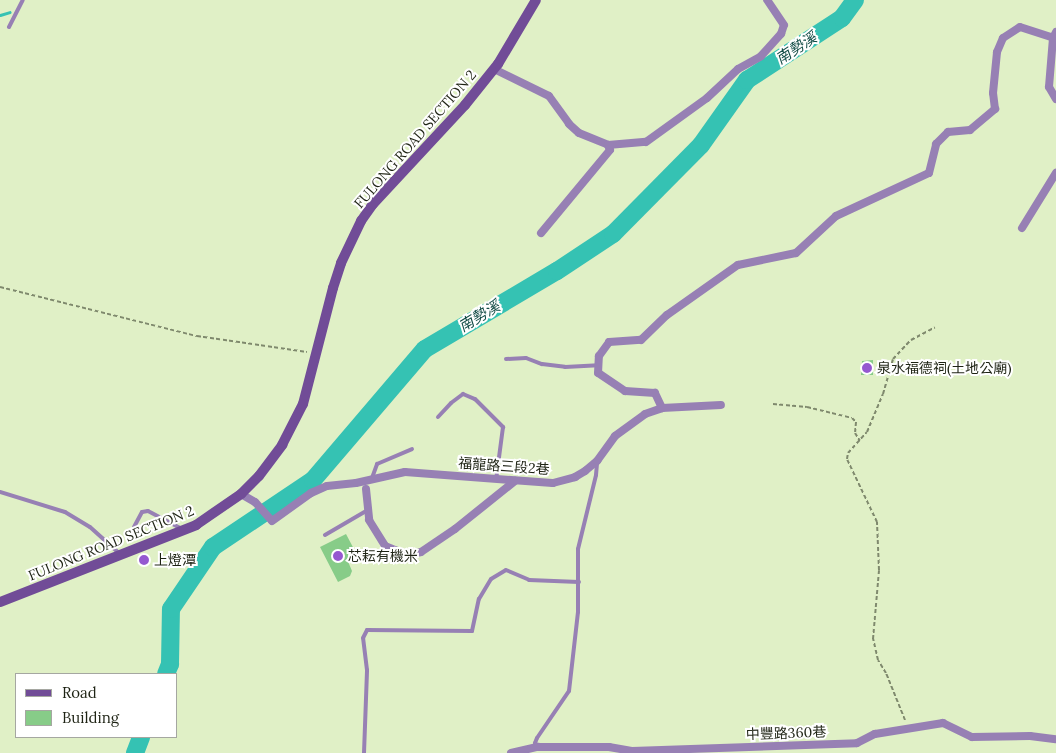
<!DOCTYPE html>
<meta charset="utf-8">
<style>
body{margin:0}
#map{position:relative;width:1056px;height:753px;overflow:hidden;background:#e0f0c6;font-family:Lora,"Noto Sans TC",serif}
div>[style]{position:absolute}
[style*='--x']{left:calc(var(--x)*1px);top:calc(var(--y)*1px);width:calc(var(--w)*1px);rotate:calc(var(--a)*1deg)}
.stream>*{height:3px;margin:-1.5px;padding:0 1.5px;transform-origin:1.5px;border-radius:1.5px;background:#35c2b3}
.river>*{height:18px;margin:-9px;padding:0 9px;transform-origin:9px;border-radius:9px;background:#35c2b3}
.building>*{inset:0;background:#87cc88}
.path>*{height:2px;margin-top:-1px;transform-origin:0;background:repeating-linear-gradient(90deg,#7f896d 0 4px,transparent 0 6.5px)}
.service>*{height:4px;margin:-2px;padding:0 2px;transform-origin:2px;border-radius:2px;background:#9780b4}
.minor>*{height:8px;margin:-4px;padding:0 4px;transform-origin:4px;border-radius:4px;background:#9780b4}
.secondary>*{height:10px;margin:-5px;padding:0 5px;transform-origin:5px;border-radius:5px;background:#714c97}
.dots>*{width:14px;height:14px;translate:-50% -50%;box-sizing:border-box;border:2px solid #fff;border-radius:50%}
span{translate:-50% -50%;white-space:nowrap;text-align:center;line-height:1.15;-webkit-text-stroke:4px #fff;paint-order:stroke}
.street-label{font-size:14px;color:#1e2314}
.poi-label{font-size:14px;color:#1e2314}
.left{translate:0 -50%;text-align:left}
.water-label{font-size:15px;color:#114b45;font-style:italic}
.legend{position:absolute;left:15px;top:673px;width:162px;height:65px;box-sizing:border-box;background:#fff;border:1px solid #a5a7a1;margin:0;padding:6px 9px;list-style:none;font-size:15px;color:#1e2314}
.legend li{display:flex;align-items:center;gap:10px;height:25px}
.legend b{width:25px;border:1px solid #a5a7a1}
</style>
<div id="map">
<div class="stream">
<div style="--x:0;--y:15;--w:10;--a:-17"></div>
</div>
<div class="river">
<div style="--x:166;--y:674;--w:11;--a:-68"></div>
<div style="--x:170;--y:664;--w:55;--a:-89"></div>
<div style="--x:171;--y:609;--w:75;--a:-55.9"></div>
<div style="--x:213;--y:547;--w:120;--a:-33.8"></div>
<div style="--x:313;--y:480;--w:172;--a:-49.5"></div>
<div style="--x:425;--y:349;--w:153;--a:-30.6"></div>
<div style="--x:557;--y:271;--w:67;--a:-33.5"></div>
<div style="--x:613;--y:234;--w:125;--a:-45.3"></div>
<div style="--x:701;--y:145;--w:80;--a:-54.7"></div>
<div style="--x:747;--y:80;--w:113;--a:-33.1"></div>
<div style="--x:842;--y:18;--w:22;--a:-54"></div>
<div style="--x:135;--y:753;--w:17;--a:-69"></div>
</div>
<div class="building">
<div style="clip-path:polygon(873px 360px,873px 375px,861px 375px,862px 361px)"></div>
<div style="clip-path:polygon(346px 534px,356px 553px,347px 559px,352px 571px,350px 576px,338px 582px,320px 547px)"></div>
</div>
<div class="path">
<div style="--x:0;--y:287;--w:203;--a:14"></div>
<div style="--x:197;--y:336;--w:111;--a:8.3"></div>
<div style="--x:773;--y:404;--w:34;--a:5"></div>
<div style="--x:807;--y:407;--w:46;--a:13.7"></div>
<div style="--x:852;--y:418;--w:6;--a:45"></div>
<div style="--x:856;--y:422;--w:11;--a:95"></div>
<div style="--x:855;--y:433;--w:9;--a:58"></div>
<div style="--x:905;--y:720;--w:51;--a:-112"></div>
<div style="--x:886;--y:673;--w:15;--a:-122"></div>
<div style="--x:878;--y:660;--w:22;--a:-103"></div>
<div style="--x:873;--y:639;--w:69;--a:-85"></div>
<div style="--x:879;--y:570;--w:48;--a:-92.4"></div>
<div style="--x:877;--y:522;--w:70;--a:-115.5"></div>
<div style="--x:847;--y:459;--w:6;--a:-81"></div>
<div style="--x:848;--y:453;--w:28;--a:-48"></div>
<div style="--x:867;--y:432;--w:41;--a:-67.2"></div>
<div style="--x:883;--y:394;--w:36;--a:-74"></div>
<div style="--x:893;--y:359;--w:26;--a:-47"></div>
<div style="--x:911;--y:340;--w:27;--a:-28"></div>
</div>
<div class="service">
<div style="--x:9;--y:27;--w:30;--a:-63"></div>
<div style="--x:506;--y:359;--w:20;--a:-3"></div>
<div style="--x:526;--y:358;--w:17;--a:21"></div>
<div style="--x:542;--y:364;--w:23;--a:7"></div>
<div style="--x:565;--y:367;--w:33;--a:-3"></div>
<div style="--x:438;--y:417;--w:19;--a:-47"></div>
<div style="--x:451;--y:403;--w:15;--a:-37"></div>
<div style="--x:463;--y:394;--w:13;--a:23"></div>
<div style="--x:475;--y:399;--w:40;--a:45"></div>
<div style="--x:503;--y:427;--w:53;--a:97.5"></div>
<div style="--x:372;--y:478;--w:15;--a:-70"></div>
<div style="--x:377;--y:464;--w:38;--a:-23"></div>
<div style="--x:0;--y:492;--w:68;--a:17.1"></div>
<div style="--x:65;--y:512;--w:29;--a:31"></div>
<div style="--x:90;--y:527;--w:40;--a:42"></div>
<div style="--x:134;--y:527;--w:17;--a:-62"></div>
<div style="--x:142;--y:512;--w:6;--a:-9"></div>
<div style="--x:148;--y:511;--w:38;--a:28"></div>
<div style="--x:325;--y:535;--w:50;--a:-30.2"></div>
<div style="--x:538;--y:747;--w:5;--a:-127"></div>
<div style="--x:535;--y:743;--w:5;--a:-68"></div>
<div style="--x:537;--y:738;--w:57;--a:-55.8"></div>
<div style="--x:569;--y:691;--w:80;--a:-83.5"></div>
<div style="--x:578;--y:612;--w:63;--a:-90"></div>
<div style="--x:578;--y:549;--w:76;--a:-76.3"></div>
<div style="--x:596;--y:475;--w:12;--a:-85"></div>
<div style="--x:364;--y:753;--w:83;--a:-87.9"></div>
<div style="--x:367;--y:670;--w:32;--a:-97"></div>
<div style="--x:363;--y:638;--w:9;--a:-63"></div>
<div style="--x:367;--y:630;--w:105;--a:0.5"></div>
<div style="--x:472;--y:631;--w:33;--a:-78"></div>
<div style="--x:479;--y:599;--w:23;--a:-59"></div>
<div style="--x:491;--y:579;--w:17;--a:-31"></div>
<div style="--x:506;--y:570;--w:25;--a:23"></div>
<div style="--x:529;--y:580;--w:50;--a:2.3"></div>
</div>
<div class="minor">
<div style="--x:1056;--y:32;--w:7;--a:117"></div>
<div style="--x:1053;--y:38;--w:49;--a:94.7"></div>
<div style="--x:1049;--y:87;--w:14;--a:60"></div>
<div style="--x:494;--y:69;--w:61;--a:26.1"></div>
<div style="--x:549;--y:96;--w:34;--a:54"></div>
<div style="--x:569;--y:124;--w:13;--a:42"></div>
<div style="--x:579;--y:133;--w:31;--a:22"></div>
<div style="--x:608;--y:145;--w:5;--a:68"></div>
<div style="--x:610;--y:150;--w:108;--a:129.7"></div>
<div style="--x:608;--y:145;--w:38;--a:-5"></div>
<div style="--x:646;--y:142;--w:75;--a:-35.8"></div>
<div style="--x:707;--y:98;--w:42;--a:-43.1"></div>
<div style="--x:738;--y:69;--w:26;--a:-29"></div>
<div style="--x:761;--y:56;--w:30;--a:-48"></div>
<div style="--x:781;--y:34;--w:9;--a:-72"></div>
<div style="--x:784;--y:25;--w:30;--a:-124"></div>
<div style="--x:1022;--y:228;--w:65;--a:-58.3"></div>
<div style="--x:662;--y:408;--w:17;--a:-115"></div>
<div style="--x:655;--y:393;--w:30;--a:-176"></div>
<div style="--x:625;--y:391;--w:32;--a:-146"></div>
<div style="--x:598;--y:373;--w:17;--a:-87"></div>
<div style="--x:599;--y:356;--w:17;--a:-54"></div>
<div style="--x:609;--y:342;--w:32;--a:-4"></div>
<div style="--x:641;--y:340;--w:36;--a:-44"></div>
<div style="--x:667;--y:315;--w:87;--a:-35.2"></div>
<div style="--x:738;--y:265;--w:59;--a:-11.7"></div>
<div style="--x:796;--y:253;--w:54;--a:-42.8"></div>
<div style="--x:836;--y:216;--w:102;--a:-24.8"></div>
<div style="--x:929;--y:173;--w:30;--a:-76"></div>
<div style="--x:936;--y:144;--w:17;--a:-45"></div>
<div style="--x:948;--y:132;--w:22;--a:-5"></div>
<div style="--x:970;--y:130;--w:33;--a:-40"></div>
<div style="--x:995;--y:109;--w:16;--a:-97"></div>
<div style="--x:993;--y:93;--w:41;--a:-84.4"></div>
<div style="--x:997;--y:52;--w:15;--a:-67"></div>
<div style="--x:1003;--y:38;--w:20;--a:-33"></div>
<div style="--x:1020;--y:27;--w:35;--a:18"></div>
<div style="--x:366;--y:489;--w:31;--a:84"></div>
<div style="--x:369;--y:520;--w:31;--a:58"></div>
<div style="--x:385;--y:546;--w:24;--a:22"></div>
<div style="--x:407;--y:555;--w:14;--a:-12"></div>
<div style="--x:421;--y:552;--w:41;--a:-34.1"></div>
<div style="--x:455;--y:529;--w:77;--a:-38.7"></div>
<div style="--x:241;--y:494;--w:16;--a:30"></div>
<div style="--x:255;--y:502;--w:25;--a:48"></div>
<div style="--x:272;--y:521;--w:48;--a:-35.7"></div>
<div style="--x:311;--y:493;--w:17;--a:-24"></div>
<div style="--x:327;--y:486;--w:29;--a:-6"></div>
<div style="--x:356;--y:483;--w:50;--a:-12.7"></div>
<div style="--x:405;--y:472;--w:148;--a:4.3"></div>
<div style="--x:553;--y:483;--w:23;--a:-15"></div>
<div style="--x:575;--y:477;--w:12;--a:-31"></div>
<div style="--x:585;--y:471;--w:16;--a:-40"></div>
<div style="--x:597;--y:461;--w:31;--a:-54"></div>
<div style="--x:615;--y:436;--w:37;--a:-36"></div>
<div style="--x:645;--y:414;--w:18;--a:-19"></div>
<div style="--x:662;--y:408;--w:59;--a:-2.9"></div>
<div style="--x:511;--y:753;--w:28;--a:-13"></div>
<div style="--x:538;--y:747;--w:71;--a:0"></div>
<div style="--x:609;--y:747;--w:23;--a:10"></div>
<div style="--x:632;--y:751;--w:225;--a:-2"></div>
<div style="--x:857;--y:743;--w:20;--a:-27"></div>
<div style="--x:875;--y:734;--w:69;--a:-9.2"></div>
<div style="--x:943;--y:723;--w:32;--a:26"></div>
<div style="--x:972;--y:737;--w:58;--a:-1"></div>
<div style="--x:1030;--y:736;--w:26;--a:7"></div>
</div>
<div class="secondary">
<div style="--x:0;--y:602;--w:211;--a:-21.4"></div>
<div style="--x:196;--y:525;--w:55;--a:-34.6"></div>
<div style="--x:241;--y:494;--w:25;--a:-45"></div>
<div style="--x:259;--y:476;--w:39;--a:-53"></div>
<div style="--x:282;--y:445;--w:46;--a:-62.9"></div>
<div style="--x:303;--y:404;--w:120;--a:-75.5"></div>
<div style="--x:333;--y:288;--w:26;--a:-72"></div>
<div style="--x:341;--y:263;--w:47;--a:-64.5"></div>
<div style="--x:361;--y:221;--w:21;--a:-55"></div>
<div style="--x:373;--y:204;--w:135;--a:-47.1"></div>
<div style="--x:465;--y:105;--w:53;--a:-51.2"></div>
<div style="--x:498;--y:64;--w:74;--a:-59.3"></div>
</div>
<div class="dots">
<div style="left:867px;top:368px;background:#9559d0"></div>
<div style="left:338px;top:556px;background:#9559d0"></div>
<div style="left:144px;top:560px;background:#9559d0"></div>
</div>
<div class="street-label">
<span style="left:415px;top:139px;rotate:-49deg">FULONG ROAD SECTION 2</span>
<span style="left:504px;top:466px;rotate:4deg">福龍路三段2巷</span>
<span style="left:111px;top:543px;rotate:-22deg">FULONG ROAD SECTION 2</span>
<span style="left:786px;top:733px;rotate:-2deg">中豐路360巷</span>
</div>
<div class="poi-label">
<span class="left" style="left:877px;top:368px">泉水福德祠(土地公廟)</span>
<span class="left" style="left:348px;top:556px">芯耘有機米</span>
<span class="left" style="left:154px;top:560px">上燈潭</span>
</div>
<div class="water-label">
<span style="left:796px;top:48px;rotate:-33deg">南勢溪</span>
<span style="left:479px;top:316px;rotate:-31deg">南勢溪</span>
</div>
<ul class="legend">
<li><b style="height:6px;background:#714c97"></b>Road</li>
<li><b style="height:14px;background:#87cc88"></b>Building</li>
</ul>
</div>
